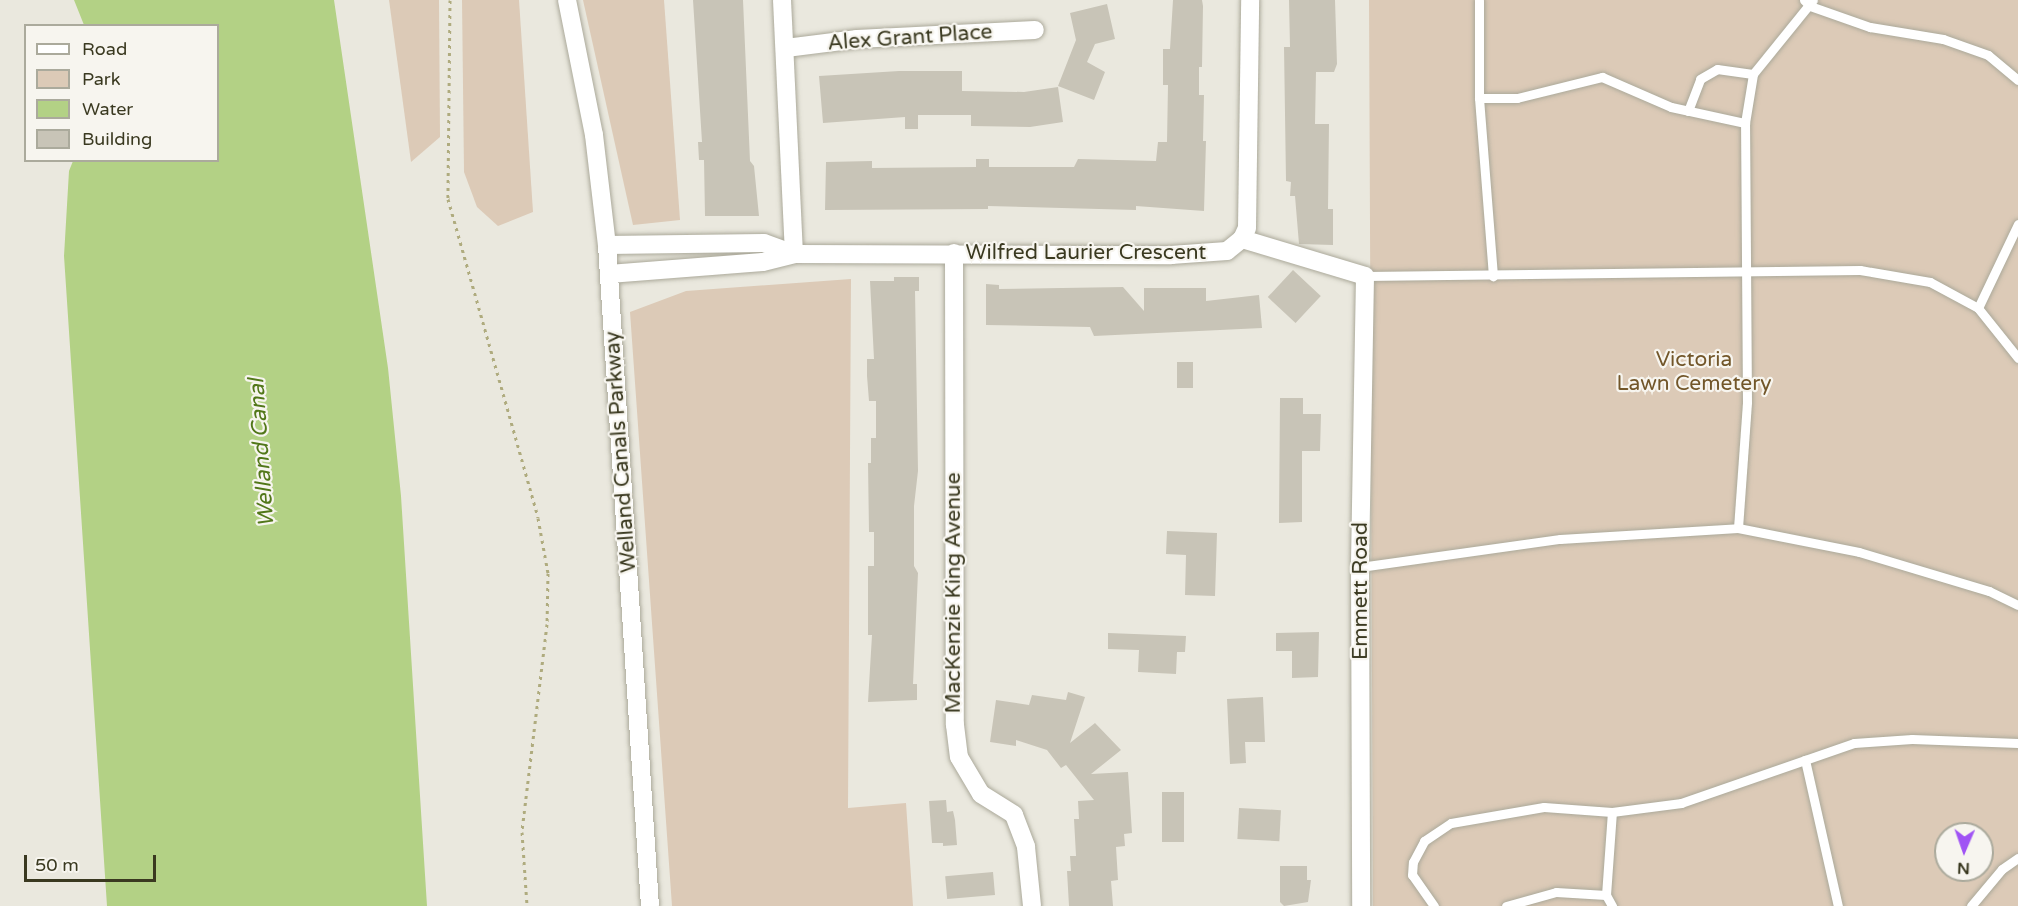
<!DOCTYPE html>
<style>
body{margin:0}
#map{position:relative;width:2018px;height:906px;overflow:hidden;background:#eae8de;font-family:"Varela Round",sans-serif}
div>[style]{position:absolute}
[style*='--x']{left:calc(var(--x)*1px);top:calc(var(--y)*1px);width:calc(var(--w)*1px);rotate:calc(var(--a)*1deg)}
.green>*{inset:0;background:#dccab7}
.water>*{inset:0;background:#b3d185}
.building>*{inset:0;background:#c8c4b7;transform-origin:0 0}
.path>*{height:3px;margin-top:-1.5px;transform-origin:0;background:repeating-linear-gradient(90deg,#afab7e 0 3px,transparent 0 7.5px)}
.roads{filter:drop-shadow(0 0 2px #aba99a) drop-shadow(0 0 2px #aba99a)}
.lane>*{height:9px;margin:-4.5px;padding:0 4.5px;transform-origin:4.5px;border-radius:4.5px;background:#fff}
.street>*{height:18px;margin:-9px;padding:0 9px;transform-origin:9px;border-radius:9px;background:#fff}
.secondary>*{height:18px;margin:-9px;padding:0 9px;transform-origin:9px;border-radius:9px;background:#fff}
span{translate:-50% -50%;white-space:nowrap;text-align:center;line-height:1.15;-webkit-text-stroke:4.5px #f7f5ef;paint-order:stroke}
.street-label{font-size:21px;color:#3a3920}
.park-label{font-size:21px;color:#725629}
.water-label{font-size:22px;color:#517719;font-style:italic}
.legend{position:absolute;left:24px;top:24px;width:195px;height:138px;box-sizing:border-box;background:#f7f5ef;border:2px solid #abaa9c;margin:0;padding:8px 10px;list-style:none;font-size:18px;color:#3a3920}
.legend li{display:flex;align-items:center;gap:12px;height:30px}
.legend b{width:30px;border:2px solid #abaa9c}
.north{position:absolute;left:1934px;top:822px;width:60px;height:60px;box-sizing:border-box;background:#f7f5ef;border:2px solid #abaa9c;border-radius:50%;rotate:182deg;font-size:16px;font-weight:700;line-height:24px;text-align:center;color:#3a3920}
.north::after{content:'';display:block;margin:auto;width:21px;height:27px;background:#a053f4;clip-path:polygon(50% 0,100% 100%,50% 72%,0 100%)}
.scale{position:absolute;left:24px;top:855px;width:132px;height:27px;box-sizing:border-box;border:3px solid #3a3920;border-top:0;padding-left:8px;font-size:18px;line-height:21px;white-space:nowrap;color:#3a3920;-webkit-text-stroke:4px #f7f5ef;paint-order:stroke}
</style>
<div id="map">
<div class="green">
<div style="clip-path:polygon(389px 0,439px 0,440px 137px,411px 162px)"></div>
<div style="clip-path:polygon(462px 0,519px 0,533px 212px,498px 226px,477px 207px,464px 172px)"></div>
<div style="clip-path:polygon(583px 0,664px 0,680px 220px,633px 225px)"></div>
<div style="clip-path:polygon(evenodd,1369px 0,2018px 0,2018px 906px,1373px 906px,1369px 0,1946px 834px,1982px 834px,1982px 870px,1946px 870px,1946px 834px)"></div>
<div style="clip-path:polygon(851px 279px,848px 808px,906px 803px,913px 906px,672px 906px,630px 312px,686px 291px)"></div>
</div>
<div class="water">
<div style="clip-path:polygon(74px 0,334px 0,388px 368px,401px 496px,427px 906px,107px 906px,64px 256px,69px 171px,73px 161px,218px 160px,218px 26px,84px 25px)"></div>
</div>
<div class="building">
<div style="clip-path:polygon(693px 0,743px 0,750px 161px,754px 166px,759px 216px,705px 216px,704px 160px,699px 160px,698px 142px,702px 142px)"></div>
<div style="clip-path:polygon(1173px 0,1202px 0,1203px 6px,1202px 67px,1199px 67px,1199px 95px,1204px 95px,1203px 141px,1206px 141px,1204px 211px,1136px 206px,1136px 210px,988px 206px,988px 209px,825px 210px,826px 162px,872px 161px,872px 168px,976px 167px,976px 159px,989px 159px,989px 167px,1074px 167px,1078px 159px,1156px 161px,1158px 142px,1167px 142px,1168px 85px,1163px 85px,1163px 49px,1170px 49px)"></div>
<div style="clip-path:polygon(1289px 0,1335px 0,1337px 64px,1334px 72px,1316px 72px,1315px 124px,1329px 124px,1328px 209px,1333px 209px,1333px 245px,1299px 244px,1295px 196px,1290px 196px,1291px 182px,1286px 181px,1284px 47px,1290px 47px)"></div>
<div style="clip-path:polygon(1107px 4px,1115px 39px,1095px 44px,1087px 62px,1105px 72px,1094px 100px,1058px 86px,1076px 40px,1070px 13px)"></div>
<div style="clip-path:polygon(899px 71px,962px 71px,962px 91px,1024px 92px,1058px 87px,1063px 122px,1030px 127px,971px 126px,971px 115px,918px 115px,918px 129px,905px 129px,905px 117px,823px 123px,819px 76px)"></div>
<div style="left:1293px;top:270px;width:38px;height:37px;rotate:43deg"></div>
<div style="clip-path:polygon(894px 277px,919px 277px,919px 291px,915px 291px,918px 471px,914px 506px,914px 566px,918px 573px,913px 684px,917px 684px,917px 700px,868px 702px,872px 635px,868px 635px,868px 566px,874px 566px,874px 532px,869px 532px,868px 463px,871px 463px,871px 438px,876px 438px,876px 401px,869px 401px,867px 376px,867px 359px,874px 359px,870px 281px,894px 281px)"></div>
<div style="clip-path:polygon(986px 284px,999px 285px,999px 289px,1123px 287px,1144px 311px,1144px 288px,1206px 288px,1206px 301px,1259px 295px,1262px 328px,1094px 336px,1090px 327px,986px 325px)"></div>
<div style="left:1177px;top:362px;width:16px;height:26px"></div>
<div style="clip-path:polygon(1280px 398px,1303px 398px,1303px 414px,1321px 414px,1320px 451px,1302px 451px,1302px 522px,1279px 523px)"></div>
<div style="clip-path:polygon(1167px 531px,1217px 533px,1215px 596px,1185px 595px,1186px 555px,1166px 554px)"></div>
<div style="clip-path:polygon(1319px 632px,1318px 677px,1292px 678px,1292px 651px,1276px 651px,1276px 633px)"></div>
<div style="clip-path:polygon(1108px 633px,1186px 636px,1185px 652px,1177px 652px,1176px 674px,1138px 672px,1139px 650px,1108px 649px)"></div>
<div style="clip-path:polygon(1068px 692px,1085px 697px,1070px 743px,1095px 723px,1121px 750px,1091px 774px,1128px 772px,1132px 833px,1124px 834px,1125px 846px,1116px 847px,1118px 880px,1111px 881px,1113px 906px,1069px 906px,1067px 871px,1071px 871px,1070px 856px,1076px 856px,1074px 819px,1079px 819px,1078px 801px,1094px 800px,1066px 765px,1061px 768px,1047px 750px,1016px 740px,1016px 746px,990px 742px,996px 700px,1029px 705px,1032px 695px,1066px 700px)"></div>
<div style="clip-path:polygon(1263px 697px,1265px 742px,1245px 742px,1246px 763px,1230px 764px,1227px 699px)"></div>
<div style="left:1162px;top:792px;width:22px;height:50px"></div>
<div style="clip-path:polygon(946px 800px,947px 812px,953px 811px,955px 820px,957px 845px,943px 846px,943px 843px,932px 843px,929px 801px)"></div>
<div style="left:1239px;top:808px;width:42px;height:31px;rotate:3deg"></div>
<div style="clip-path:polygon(1280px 866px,1307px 866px,1307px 880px,1311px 880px,1308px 902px,1284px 906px,1280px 902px)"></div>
<div style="left:993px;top:872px;width:23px;height:48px;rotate:85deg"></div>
</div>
<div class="path">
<div style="--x:450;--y:0;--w:199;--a:90.6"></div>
<div style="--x:448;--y:199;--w:331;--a:74.2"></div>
<div style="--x:538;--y:518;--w:56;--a:79.7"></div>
<div style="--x:548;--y:573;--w:51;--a:91.1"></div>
<div style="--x:547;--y:624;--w:209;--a:96.9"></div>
<div style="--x:522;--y:832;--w:74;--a:86.1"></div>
</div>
<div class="roads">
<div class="lane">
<div style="--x:1479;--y:0;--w:98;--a:90"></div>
<div style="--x:1479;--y:98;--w:179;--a:85.5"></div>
<div style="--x:1804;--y:0;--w:8;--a:45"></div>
<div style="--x:1810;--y:6;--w:64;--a:19.3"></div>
<div style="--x:1870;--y:27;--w:74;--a:9.3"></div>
<div style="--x:1943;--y:39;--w:48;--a:19.6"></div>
<div style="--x:1988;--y:55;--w:39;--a:40"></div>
<div style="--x:1479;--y:98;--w:38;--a:0"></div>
<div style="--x:1517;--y:98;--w:88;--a:-13.9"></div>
<div style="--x:1602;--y:77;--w:75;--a:23.5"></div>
<div style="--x:1671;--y:107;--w:76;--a:12.2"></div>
<div style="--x:1688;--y:111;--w:34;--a:-69"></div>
<div style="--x:1700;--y:79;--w:20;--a:-30"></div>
<div style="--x:1717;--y:69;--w:36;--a:8"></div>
<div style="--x:1365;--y:276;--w:495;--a:-0.7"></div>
<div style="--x:1860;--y:270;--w:71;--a:9.7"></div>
<div style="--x:1930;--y:282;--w:55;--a:28.4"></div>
<div style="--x:1978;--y:308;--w:64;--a:51.3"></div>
<div style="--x:1978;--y:308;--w:93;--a:-64.5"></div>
<div style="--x:1738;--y:528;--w:126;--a:-85.9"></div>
<div style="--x:1747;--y:402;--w:279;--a:-90.4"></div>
<div style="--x:1745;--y:123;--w:50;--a:-80.7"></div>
<div style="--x:1753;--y:74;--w:95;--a:-51"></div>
<div style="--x:1360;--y:567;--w:202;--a:-8"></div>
<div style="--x:1560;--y:539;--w:178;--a:-3.5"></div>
<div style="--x:1738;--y:528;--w:123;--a:11.2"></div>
<div style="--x:1859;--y:552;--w:136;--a:16.7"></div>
<div style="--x:1989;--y:591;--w:32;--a:26"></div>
<div style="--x:1805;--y:760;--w:150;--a:77.3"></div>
<div style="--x:1606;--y:895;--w:83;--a:-85.9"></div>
<div style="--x:1612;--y:812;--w:70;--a:-7.4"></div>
<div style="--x:1681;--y:803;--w:183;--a:-19.1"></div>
<div style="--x:1854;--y:743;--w:58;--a:-3.9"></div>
<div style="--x:1912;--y:739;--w:106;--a:2.2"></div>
<div style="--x:1434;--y:906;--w:38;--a:-125"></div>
<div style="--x:1412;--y:875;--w:13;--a:-86"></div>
<div style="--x:1413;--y:862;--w:24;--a:-62"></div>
<div style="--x:1424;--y:841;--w:32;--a:-34"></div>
<div style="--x:1451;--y:823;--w:94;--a:-9.8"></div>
<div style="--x:1544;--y:807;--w:68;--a:4.2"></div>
<div style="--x:1506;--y:906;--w:52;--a:-15.6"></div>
<div style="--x:1556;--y:892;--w:50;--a:3.4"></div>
<div style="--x:1606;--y:895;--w:13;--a:61"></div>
<div style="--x:1971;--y:906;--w:48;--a:-50"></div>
<div style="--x:2002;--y:869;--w:19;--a:-35"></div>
</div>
<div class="street">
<div style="--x:782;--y:0;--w:254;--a:87.3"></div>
<div style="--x:786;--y:48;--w:72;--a:-7.2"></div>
<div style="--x:857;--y:39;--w:178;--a:-2.9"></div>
<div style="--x:1242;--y:239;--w:128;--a:16.7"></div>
<div style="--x:1365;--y:276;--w:291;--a:91"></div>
<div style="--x:1360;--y:567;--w:339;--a:89.8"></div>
<div style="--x:607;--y:245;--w:157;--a:-0.7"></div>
<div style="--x:764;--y:243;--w:32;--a:20"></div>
<div style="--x:954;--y:253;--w:472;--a:89.9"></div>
<div style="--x:955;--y:725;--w:32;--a:83"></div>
<div style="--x:959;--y:757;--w:43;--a:59.3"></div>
<div style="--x:981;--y:794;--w:39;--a:32"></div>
<div style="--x:1014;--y:815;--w:34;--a:69"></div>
<div style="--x:1026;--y:847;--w:59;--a:84.2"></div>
<div style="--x:609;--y:274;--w:154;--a:-4.5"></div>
<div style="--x:763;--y:262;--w:32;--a:-14"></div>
<div style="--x:794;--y:254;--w:377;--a:0.2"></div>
<div style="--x:1171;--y:255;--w:56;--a:-4.1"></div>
<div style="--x:1227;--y:251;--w:19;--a:-39"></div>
<div style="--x:1242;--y:239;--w:12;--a:-66"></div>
<div style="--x:1247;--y:228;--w:228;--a:-89.2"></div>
</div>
<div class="secondary">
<div style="--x:567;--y:0;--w:138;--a:78.7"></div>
<div style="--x:594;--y:135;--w:111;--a:83.3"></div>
<div style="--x:607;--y:245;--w:662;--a:86.28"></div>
</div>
</div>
<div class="street-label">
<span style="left:910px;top:38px;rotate:-4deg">Alex Grant Place</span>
<span style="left:1086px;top:253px">Wilfred Laurier Crescent</span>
<span style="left:621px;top:452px;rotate:-94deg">Welland Canals Parkway</span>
<span style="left:1361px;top:591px;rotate:-90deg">Emmett Road</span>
<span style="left:954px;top:593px;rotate:-90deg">MacKenzie King Avenue</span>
</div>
<div class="park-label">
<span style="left:1694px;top:372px">Victoria<br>Lawn Cemetery</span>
</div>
<div class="water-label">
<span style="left:262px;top:453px;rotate:-94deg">Welland Canal</span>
</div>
<ul class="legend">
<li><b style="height:8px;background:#fff"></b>Road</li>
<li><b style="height:16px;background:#dccab7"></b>Park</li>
<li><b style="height:16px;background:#b3d185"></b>Water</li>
<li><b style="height:16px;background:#c8c4b7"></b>Building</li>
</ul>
<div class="north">N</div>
<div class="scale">50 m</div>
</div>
